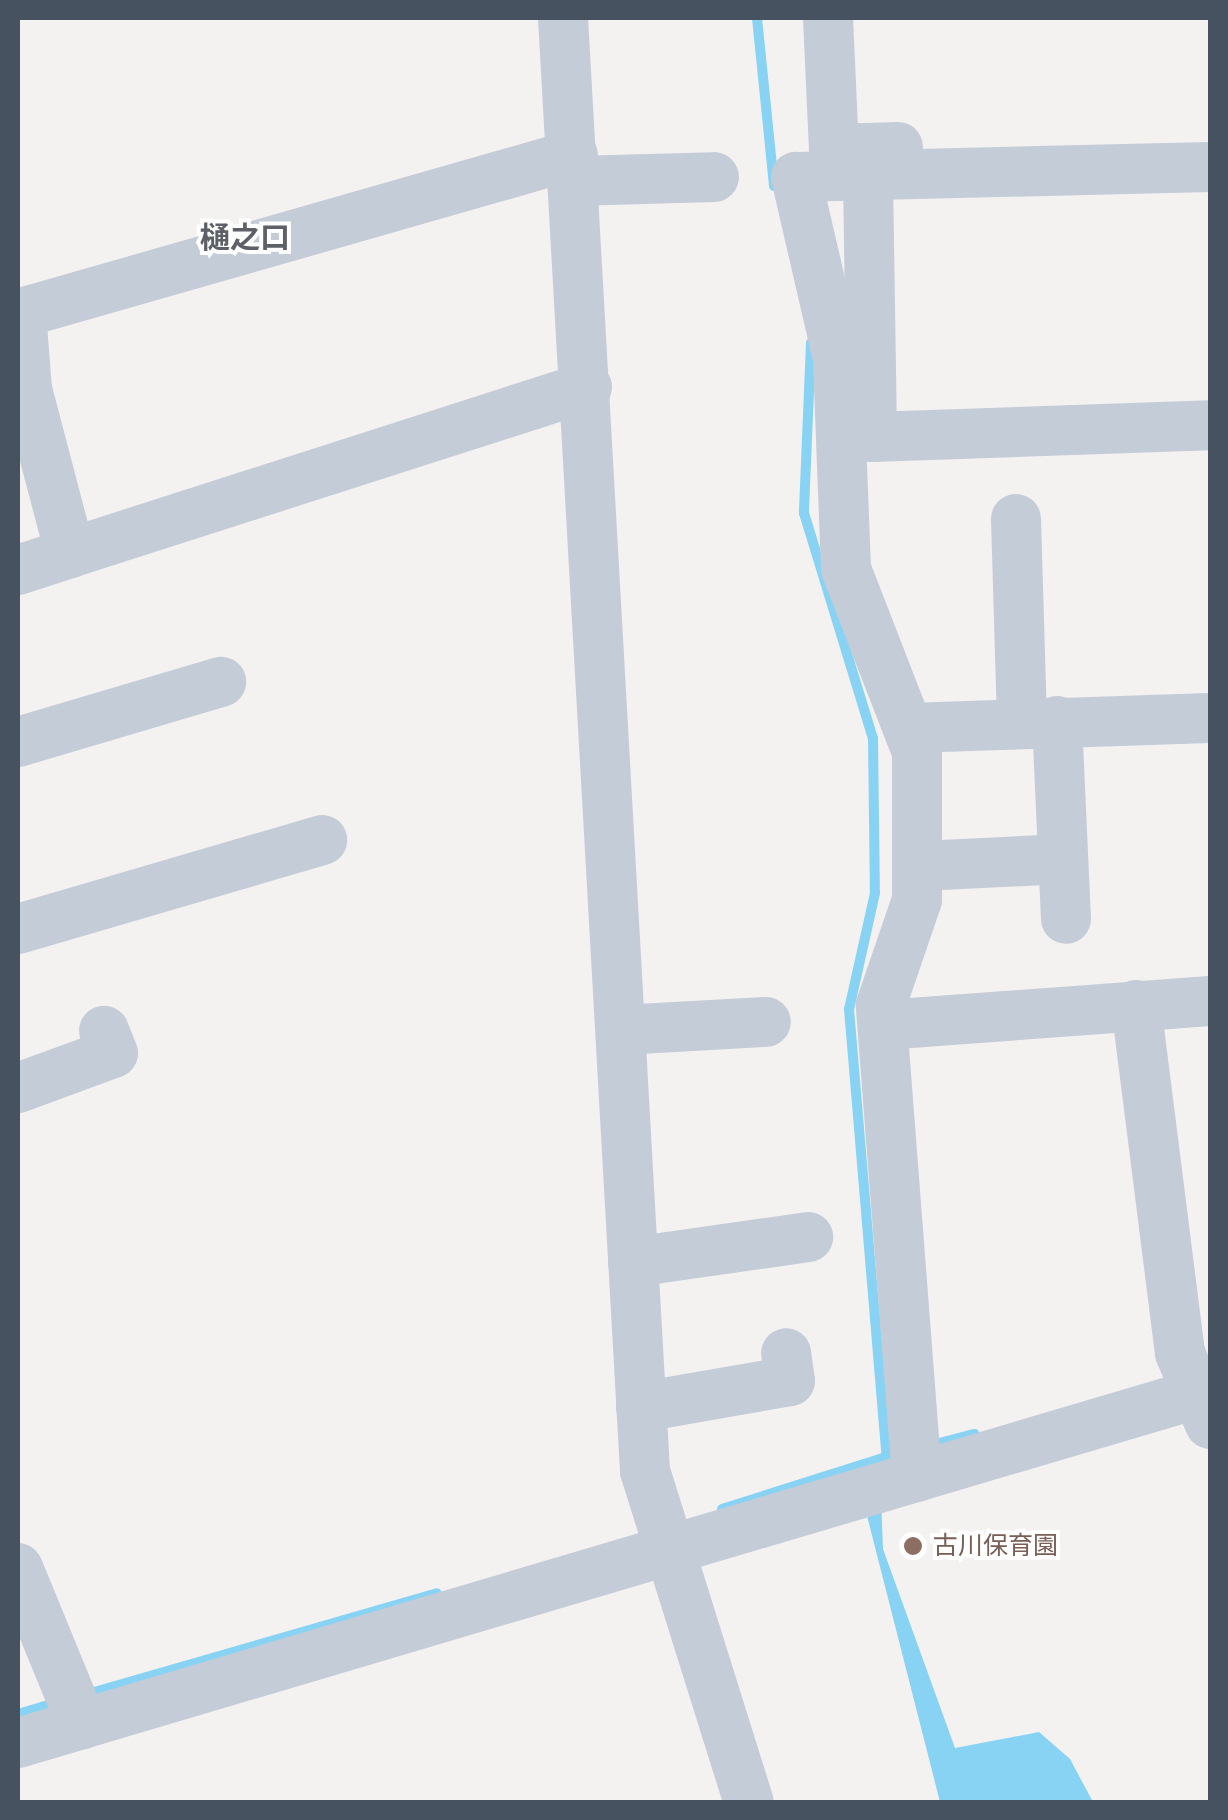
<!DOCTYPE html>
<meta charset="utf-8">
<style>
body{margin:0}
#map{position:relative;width:1228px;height:1820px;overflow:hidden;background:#f4f1f1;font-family:"Source Sans 3","Noto Sans JP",sans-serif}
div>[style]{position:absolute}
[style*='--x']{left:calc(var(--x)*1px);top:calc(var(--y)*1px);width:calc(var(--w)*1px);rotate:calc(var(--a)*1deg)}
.water>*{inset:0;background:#88d3f3}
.stream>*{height:10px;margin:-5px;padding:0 5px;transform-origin:5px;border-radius:5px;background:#88d3f3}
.minor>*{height:50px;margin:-25px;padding:0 25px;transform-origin:25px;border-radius:25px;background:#c4ccd7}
.dots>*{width:28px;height:28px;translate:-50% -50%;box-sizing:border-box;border:5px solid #fff;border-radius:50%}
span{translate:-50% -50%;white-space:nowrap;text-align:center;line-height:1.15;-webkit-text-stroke:8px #fff;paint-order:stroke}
.education-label{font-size:25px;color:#785e54}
.left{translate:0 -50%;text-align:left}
.quarter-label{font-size:30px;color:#5d6167;font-weight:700}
.frame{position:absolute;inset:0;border:20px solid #475260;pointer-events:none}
</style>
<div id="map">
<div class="water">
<div style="clip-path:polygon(881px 1498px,883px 1549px,955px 1748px,1039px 1732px,1070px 1759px,1093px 1802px,940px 1802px,864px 1504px)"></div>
</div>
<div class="stream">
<div style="--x:757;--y:18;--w:169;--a:84.2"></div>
<div style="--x:811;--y:343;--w:170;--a:92.4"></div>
<div style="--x:804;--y:513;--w:235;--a:73"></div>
<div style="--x:873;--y:738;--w:155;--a:89.3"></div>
<div style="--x:875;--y:893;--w:119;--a:102.6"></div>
<div style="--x:849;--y:1009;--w:450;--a:85.2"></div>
<div style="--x:928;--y:1446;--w:48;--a:-14.6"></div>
<div style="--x:722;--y:1509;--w:178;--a:-17.6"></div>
<div style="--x:84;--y:1695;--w:367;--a:-16.1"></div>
<div style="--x:18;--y:1714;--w:42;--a:-16.7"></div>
</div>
<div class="minor">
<div style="--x:563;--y:18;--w:1455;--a:86.77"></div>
<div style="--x:645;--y:1471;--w:347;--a:72.6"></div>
<div style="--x:828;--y:18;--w:131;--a:87.4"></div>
<div style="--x:834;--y:149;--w:64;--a:-1.8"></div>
<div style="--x:868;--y:179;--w:258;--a:89.1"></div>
<div style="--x:872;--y:437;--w:338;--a:-2"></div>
<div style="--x:575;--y:181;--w:139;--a:-1.6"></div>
<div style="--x:1016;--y:519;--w:202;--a:88.3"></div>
<div style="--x:70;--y:553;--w:543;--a:-17.8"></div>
<div style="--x:18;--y:570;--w:55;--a:-18.1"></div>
<div style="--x:70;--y:553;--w:170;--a:-104.7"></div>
<div style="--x:27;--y:389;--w:76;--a:-94.5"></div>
<div style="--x:21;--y:313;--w:574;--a:-15.97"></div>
<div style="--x:1057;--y:721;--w:198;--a:87.4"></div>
<div style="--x:909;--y:728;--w:301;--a:-1.9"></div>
<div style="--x:18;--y:742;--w:212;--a:-16.5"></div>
<div style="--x:921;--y:866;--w:142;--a:-2.8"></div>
<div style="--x:18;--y:929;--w:317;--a:-16.3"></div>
<div style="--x:1136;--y:1005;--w:351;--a:82.8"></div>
<div style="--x:1180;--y:1353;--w:77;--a:67.1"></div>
<div style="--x:883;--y:1025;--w:328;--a:-4.2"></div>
<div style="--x:621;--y:1030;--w:145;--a:-3.2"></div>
<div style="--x:18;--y:1088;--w:101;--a:-20.2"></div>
<div style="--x:113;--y:1053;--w:24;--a:-112"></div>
<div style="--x:633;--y:1262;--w:177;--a:-8.1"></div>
<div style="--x:641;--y:1407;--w:151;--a:-9.9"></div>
<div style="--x:790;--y:1381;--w:28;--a:-98"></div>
<div style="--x:917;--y:1477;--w:473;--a:-94.4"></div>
<div style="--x:881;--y:1005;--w:111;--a:-71.1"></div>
<div style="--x:917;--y:900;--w:148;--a:-90"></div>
<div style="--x:917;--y:752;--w:196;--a:-111.2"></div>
<div style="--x:846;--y:569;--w:210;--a:-92.2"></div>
<div style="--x:838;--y:359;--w:187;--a:-103"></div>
<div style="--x:796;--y:177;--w:414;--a:-1.4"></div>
<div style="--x:18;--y:1568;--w:169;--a:67.7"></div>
<div style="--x:18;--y:1743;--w:1243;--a:-16.5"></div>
</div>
<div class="dots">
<div style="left:913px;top:1546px;background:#8d6e63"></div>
</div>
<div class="education-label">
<span class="left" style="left:933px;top:1546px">古川保育園</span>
</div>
<div class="quarter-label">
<span style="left:245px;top:239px">樋之口</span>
</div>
<div class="frame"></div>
</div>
